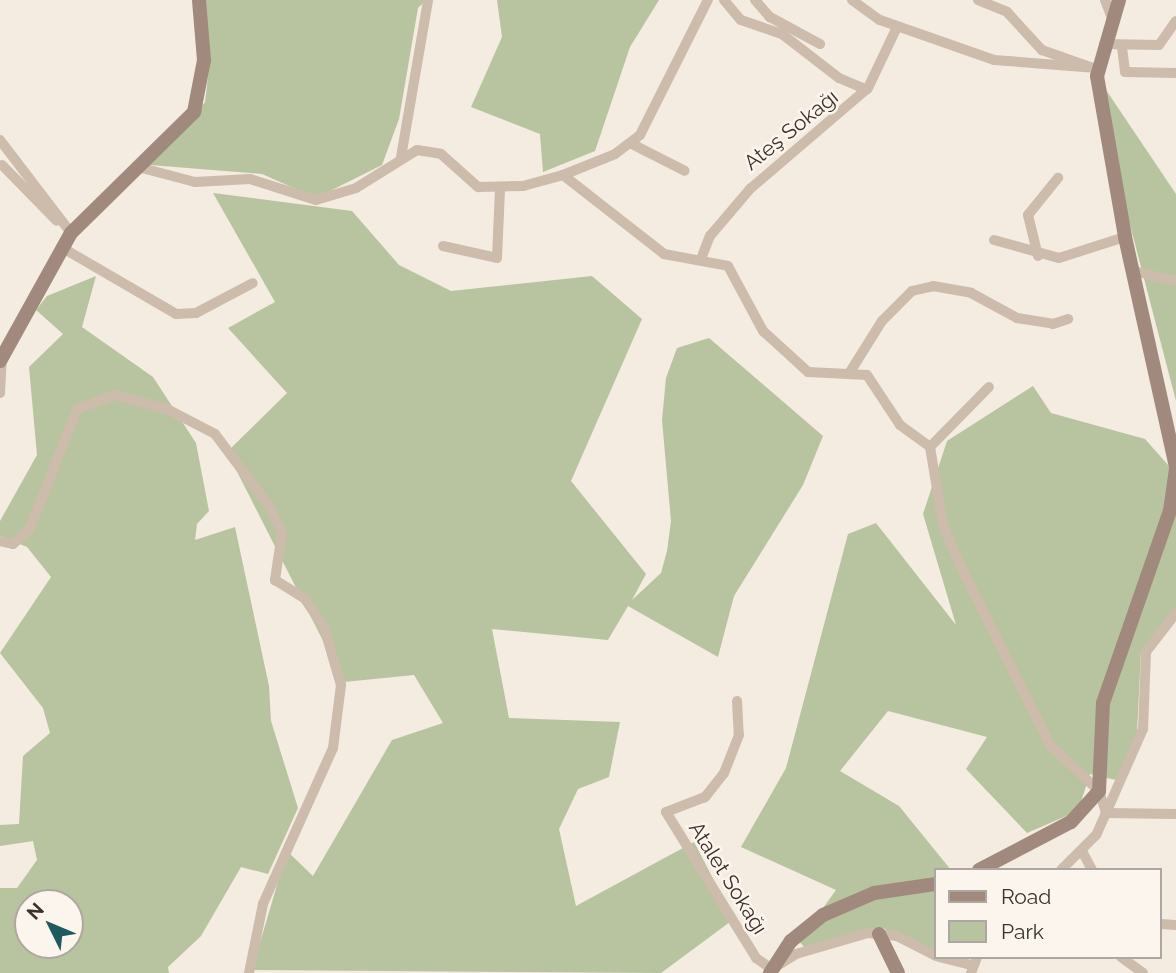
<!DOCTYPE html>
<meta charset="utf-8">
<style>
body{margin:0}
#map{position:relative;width:1176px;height:973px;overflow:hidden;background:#f4ebe1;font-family:Raleway,sans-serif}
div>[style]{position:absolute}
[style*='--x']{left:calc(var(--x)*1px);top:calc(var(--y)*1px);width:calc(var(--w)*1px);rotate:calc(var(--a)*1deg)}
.green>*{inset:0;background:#b8c4a0}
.street>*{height:10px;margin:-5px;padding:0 5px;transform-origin:5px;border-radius:5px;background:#cdbbac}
.secondary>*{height:14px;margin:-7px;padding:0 7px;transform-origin:7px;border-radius:7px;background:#a18a7d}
span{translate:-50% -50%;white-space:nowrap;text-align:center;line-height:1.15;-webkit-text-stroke:5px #fbf5ee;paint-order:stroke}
.street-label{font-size:21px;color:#3b302b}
.legend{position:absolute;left:934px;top:868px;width:228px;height:91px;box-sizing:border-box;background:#fbf5ee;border:2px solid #aea6a0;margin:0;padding:9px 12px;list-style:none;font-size:21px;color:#3b302b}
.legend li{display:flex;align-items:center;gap:14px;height:35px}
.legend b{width:35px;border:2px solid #aea6a0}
.north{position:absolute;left:14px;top:889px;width:70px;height:70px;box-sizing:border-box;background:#fbf5ee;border:2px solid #aea6a0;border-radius:50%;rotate:313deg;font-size:19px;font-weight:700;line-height:28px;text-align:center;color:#3b302b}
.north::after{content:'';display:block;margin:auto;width:24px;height:32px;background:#1f5a5e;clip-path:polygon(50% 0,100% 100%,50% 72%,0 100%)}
</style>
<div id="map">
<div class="green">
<div style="clip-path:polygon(205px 0,426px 0,418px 8px,399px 119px,382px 165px,316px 198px,262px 174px,150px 165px,205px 102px,210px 60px)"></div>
<div style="clip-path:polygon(497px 0,659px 0,630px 47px,595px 151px,543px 172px,540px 134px,471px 107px,502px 37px)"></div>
<div style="clip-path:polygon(1102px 84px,1176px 194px,1176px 401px,1094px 87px)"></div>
<div style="clip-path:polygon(213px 193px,352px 211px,399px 265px,451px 291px,592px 276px,642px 319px,571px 481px,646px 574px,632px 600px,661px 573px,667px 551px,671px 521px,662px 420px,666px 378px,677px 348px,709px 338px,823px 436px,803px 485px,734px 596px,718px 657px,628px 606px,608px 640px,492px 629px,509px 718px,620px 722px,609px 777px,578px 789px,559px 829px,576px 906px,694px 842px,734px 919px,661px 973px,252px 970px,287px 851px,313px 876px,392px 740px,443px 723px,414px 675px,344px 682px,227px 452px,287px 393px,228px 328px,275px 302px)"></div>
<div style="clip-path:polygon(evenodd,96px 276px,82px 327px,153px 377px,196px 443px,209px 511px,197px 524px,195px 540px,235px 527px,269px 686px,271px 721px,298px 808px,268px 874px,241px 867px,201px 936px,168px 967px,169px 973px,0 973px,0 888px,17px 888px,37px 860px,33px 841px,0 846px,0 825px,19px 824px,23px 756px,50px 733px,43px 708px,0 653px,51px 577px,27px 547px,0 536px,0 521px,37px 455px,29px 367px,63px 334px,36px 310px,47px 296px,96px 276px,28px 903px,70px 903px,70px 945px,28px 945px,28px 903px)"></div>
<div style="clip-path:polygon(1033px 386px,1051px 413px,1145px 439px,1176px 474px,1176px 608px,1141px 651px,1137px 733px,1116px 780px,1090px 774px,1078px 811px,1027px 833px,966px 769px,987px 737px,888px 711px,840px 771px,899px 806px,951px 870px,936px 870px,936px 956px,883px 928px,804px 947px,799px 941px,836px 890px,741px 847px,786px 768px,848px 534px,876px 523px,956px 625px,923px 514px,947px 441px)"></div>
</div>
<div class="street">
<div style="--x:724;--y:0;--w:26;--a:50"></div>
<div style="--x:741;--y:20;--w:43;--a:18.9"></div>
<div style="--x:782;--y:34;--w:72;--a:37.7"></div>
<div style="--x:839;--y:78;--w:30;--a:23"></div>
<div style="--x:755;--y:0;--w:23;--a:49"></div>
<div style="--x:770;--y:17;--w:57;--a:28.4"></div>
<div style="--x:852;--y:0;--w:34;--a:36"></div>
<div style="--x:880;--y:20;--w:121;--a:19.3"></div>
<div style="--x:994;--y:60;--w:103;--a:4.4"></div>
<div style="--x:978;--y:0;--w:31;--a:22"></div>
<div style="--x:1007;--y:12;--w:52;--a:47.4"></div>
<div style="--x:1042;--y:50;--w:51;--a:19.5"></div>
<div style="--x:1105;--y:0;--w:19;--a:69"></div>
<div style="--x:1104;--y:44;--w:55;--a:1"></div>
<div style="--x:1159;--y:45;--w:29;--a:-55"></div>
<div style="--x:1122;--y:47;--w:25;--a:83"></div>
<div style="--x:1125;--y:72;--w:51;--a:1.1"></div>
<div style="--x:0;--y:140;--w:117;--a:52.6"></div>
<div style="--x:632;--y:144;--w:59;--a:27"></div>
<div style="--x:401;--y:157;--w:159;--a:-80.2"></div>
<div style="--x:2;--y:165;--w:78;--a:45.5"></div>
<div style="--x:138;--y:167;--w:59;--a:14.7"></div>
<div style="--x:195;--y:182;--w:55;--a:-3.1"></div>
<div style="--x:250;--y:179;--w:69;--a:17.7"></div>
<div style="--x:316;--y:200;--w:42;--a:-16.7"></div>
<div style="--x:356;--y:188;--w:72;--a:-31.9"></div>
<div style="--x:417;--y:150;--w:24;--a:9"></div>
<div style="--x:441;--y:154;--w:50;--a:41.7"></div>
<div style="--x:478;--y:187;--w:45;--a:-1.3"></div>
<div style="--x:523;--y:186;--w:41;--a:-15.4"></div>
<div style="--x:563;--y:175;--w:56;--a:-22"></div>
<div style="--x:615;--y:154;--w:31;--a:-37"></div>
<div style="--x:640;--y:135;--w:151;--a:-63.3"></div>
<div style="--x:563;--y:175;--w:128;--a:38"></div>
<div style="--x:664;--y:254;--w:65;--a:10.6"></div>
<div style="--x:728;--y:266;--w:74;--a:61.7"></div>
<div style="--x:763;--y:331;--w:61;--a:42.3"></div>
<div style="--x:808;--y:372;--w:59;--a:2.9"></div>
<div style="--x:867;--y:375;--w:60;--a:56.6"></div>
<div style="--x:900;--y:425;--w:37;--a:36"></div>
<div style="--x:994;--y:240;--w:67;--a:15.5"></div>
<div style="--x:1059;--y:258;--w:69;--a:-17.7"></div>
<div style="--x:443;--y:246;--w:55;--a:12.5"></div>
<div style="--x:497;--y:258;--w:70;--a:-87.5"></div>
<div style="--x:61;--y:247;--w:133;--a:30.2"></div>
<div style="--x:176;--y:314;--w:20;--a:-3"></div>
<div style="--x:196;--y:313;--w:64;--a:-27.8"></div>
<div style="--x:1038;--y:256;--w:42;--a:-103.7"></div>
<div style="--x:1028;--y:215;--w:48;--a:-51"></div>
<div style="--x:701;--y:259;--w:25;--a:-69"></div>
<div style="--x:710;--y:236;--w:62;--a:-49.6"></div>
<div style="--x:750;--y:189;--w:155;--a:-40.6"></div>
<div style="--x:868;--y:88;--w:68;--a:-64.6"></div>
<div style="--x:1134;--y:271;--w:43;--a:13.4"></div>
<div style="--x:850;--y:372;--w:60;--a:-57.9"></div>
<div style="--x:882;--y:321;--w:42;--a:-45"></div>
<div style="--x:912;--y:291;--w:22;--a:-13"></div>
<div style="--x:933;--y:286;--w:39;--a:10"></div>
<div style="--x:971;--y:293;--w:52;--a:28.5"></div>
<div style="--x:1017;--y:318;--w:36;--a:9"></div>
<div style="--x:1053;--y:324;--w:16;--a:-18"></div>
<div style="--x:0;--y:393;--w:37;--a:-87"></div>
<div style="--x:930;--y:447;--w:79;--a:80.5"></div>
<div style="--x:943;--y:525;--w:43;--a:67"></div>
<div style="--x:960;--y:565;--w:201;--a:63.4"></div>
<div style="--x:1050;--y:745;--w:67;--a:43.2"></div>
<div style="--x:1099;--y:791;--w:23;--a:72"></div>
<div style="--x:1106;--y:813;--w:24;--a:114"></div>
<div style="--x:1096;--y:835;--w:49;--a:135"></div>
<div style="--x:930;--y:447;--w:84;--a:-45.5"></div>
<div style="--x:0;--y:541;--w:13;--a:13"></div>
<div style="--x:13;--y:544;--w:23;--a:-43"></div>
<div style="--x:30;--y:528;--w:128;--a:-68.4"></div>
<div style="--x:77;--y:409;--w:40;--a:-20.2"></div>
<div style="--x:115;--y:395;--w:54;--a:15.1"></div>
<div style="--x:167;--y:409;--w:54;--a:27.5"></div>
<div style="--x:215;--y:434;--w:90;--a:53.1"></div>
<div style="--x:269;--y:506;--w:30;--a:64"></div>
<div style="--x:282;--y:533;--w:48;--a:98.5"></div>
<div style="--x:275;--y:580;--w:36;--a:32"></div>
<div style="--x:305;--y:599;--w:34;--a:56"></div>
<div style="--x:324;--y:627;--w:60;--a:73.7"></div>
<div style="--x:341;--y:685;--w:64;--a:97.2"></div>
<div style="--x:333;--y:748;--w:171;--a:114.2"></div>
<div style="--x:263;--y:904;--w:70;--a:101.5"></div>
<div style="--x:1176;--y:613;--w:49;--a:127.6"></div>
<div style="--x:1146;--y:652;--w:77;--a:92.2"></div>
<div style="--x:1143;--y:729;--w:92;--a:113.8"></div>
<div style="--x:1106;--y:813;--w:70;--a:0.8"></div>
<div style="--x:737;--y:701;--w:34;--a:87"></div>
<div style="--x:739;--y:735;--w:41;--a:111.5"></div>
<div style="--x:724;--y:773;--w:31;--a:128"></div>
<div style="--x:705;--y:797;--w:42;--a:159"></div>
<div style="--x:666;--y:812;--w:172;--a:58.3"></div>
<div style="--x:756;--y:958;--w:19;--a:35"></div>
<div style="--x:772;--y:969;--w:28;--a:-32"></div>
<div style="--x:796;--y:954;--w:75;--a:-16.3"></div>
<div style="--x:868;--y:933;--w:29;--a:6"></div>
<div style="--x:897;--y:936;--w:44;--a:27.1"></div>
<div style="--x:1082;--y:851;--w:21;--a:62"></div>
<div style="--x:1160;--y:924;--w:16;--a:4"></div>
<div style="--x:939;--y:957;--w:33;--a:14"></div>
<div style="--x:1121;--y:957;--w:27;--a:36"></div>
<div style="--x:971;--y:973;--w:17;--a:-69"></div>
</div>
<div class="secondary">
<div style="--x:1119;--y:0;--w:79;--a:106.1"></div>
<div style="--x:1097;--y:76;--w:163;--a:80.1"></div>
<div style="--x:1125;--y:237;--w:236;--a:77.5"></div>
<div style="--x:0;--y:361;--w:146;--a:-61"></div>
<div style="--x:71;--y:233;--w:173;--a:-44.5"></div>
<div style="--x:194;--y:112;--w:53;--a:-79.1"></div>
<div style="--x:204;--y:60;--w:60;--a:-94.8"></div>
<div style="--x:979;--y:870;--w:104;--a:-27.6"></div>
<div style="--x:1071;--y:822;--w:42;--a:-47.9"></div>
<div style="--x:1099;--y:791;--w:88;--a:-87.4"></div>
<div style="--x:1103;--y:703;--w:203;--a:-70.8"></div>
<div style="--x:1170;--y:511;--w:42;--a:-81.9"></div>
<div style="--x:879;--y:934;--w:43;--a:64"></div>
<div style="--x:770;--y:973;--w:38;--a:-57"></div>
<div style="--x:791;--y:941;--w:41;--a:-39.1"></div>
<div style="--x:823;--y:915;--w:56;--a:-23.3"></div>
<div style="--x:874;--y:893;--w:63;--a:-8.3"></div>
</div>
<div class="street-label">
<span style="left:791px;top:130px;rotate:-39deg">Ateş Sokağı</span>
<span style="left:728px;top:878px;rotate:58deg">Atalet Sokağı</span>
</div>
<ul class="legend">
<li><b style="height:9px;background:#a18a7d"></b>Road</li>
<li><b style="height:19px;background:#b8c4a0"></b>Park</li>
</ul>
<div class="north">N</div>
</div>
